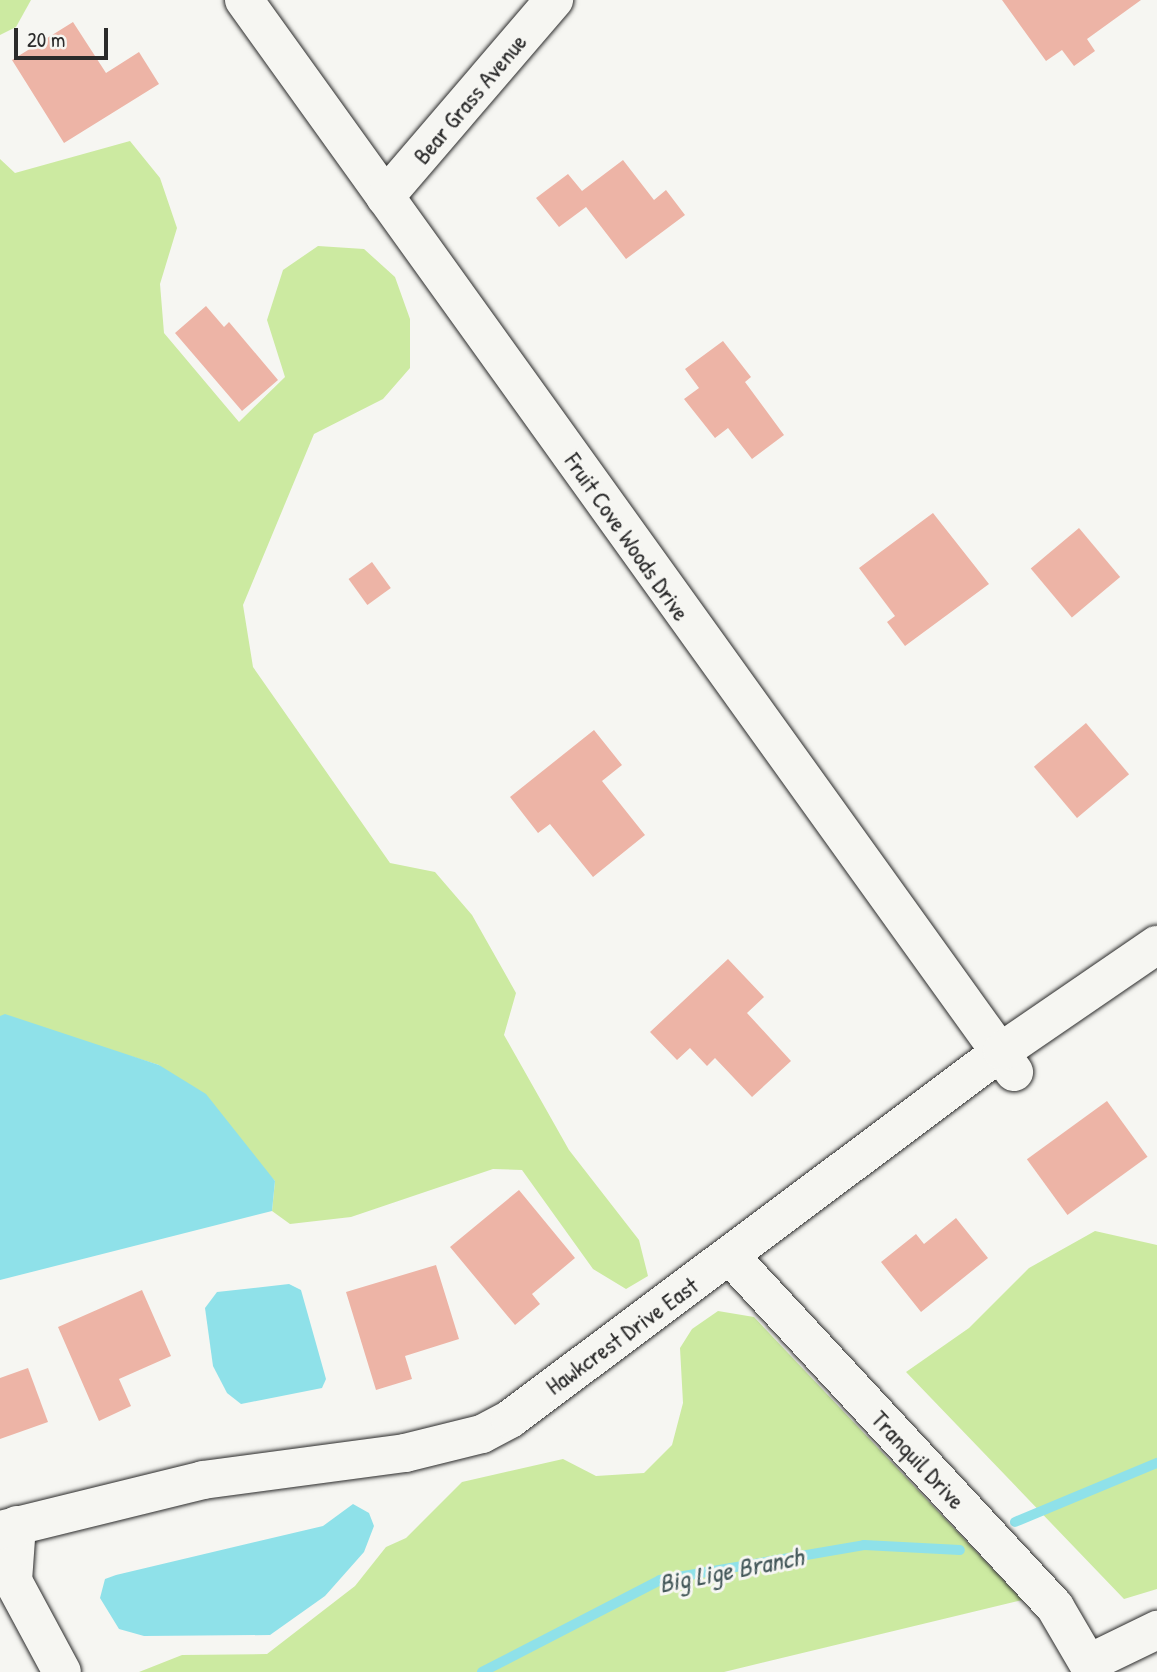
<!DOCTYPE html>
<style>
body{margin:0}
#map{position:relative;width:1157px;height:1672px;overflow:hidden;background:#f6f6f2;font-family:"Patrick Hand",sans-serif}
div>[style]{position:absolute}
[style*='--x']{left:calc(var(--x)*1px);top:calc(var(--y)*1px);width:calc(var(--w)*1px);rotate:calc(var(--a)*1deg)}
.green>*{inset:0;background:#cceaa1}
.water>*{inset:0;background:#8fe1e9}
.stream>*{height:10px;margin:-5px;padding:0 5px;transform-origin:5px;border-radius:5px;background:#8fe1e9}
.building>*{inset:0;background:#edb4a6;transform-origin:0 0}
.roads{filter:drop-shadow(0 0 2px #2b2b2b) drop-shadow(0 0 2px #2b2b2b)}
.minor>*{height:38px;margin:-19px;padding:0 19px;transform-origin:19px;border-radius:19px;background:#f6f6f2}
span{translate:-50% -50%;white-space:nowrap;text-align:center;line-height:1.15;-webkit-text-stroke:6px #f6f6f2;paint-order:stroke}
.street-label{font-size:24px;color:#2b2b2b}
.water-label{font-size:26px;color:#44585a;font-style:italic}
.scale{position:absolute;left:14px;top:28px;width:94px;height:32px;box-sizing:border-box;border:4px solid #2b2b2b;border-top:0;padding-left:9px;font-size:21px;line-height:24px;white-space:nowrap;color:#2b2b2b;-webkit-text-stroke:5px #f6f6f2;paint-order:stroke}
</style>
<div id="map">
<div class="green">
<div style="clip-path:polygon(0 0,31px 0,16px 27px,0 35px)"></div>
<div style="clip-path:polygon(130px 141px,160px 178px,177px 228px,160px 284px,164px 333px,239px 422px,285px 377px,267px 320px,283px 270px,318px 246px,364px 249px,395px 277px,410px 319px,410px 368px,383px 399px,314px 434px,243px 605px,253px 667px,390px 863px,435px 872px,472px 915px,516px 993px,504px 1035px,569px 1150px,639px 1240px,648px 1276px,626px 1289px,593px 1269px,522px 1170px,493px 1169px,351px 1217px,290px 1224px,272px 1211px,275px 1181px,159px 1065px,0 1016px,0 159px,15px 173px)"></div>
<div style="clip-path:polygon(1095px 1231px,1157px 1245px,1157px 1589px,1124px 1599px,906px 1372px,969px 1328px,1029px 1268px)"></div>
<div style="clip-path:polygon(718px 1311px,754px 1317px,1022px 1600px,724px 1672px,139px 1672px,182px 1655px,267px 1654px,355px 1586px,386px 1547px,406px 1538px,462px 1482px,563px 1459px,596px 1476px,644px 1473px,672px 1445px,683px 1403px,680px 1348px,692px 1329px)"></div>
</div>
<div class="water">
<div style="clip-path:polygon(5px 1014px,159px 1065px,206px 1094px,275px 1181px,272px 1211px,0 1280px,0 1016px)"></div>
<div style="clip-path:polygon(289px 1284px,301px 1290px,326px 1379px,322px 1388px,241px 1404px,227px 1393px,213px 1366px,205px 1308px,217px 1292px)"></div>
<div style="clip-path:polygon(353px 1504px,369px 1513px,374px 1526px,364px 1552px,325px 1596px,270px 1635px,144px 1636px,119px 1629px,100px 1598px,105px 1579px,116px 1575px,323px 1526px)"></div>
</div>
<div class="stream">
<div style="--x:1015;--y:1522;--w:154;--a:-22.6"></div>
<div style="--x:482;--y:1672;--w:200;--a:-27.3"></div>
<div style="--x:660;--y:1580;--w:207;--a:-9.7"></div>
<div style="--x:864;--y:1545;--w:96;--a:3"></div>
</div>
<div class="building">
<div style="clip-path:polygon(1002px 0,1141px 0,1087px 39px,1095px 51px,1074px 66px,1062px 50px,1046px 61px)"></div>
<div style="clip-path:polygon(73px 22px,106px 73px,139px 52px,159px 84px,64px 143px,12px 60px)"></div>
<div style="clip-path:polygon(623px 160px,654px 200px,666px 190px,685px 215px,626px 259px,586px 207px,559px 227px,536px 198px,568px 174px,582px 191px)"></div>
<div style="clip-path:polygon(206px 306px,224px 327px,229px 322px,278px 380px,242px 411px,175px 333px)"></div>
<div style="clip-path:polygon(723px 341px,751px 377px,745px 382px,784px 435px,752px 459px,728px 428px,715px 438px,684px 399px,699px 388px,685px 369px)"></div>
<div style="clip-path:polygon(933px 513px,989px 584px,905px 646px,887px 622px,895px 616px,859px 568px)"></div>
<div style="left:1079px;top:528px;width:64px;height:63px;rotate:50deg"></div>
<div style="left:372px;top:562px;width:32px;height:29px;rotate:54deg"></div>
<div style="left:1086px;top:723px;width:67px;height:68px;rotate:50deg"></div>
<div style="clip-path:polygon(594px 730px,622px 765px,602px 781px,645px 835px,593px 877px,550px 824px,538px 833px,510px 797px)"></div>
<div style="clip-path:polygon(728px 959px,764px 997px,747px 1013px,791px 1061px,752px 1097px,715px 1058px,707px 1066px,690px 1048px,677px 1060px,650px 1032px)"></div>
<div style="left:1107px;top:1101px;width:69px;height:99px;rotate:54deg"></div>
<div style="clip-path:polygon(519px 1190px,575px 1258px,532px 1294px,540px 1304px,515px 1325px,450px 1247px)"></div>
<div style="clip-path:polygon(956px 1218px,988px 1258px,921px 1312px,881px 1262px,916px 1234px,924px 1244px)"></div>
<div style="clip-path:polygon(436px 1265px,459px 1339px,405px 1356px,412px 1379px,376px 1390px,346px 1292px)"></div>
<div style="clip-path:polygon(142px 1290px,171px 1356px,119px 1379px,131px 1406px,99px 1421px,58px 1327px)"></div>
<div style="clip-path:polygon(28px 1368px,48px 1422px,0 1439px,0 1378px)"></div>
</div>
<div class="roads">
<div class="minor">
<div style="--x:244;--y:0;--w:1320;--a:54.31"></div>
<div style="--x:385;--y:197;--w:260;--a:-49.4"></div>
<div style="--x:730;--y:1256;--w:478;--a:47.2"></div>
<div style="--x:1055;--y:1607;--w:75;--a:59.7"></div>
<div style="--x:17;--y:1525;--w:56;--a:94.1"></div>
<div style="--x:13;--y:1581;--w:103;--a:61.7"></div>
<div style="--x:0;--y:1530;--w:209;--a:-13.8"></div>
<div style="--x:203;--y:1480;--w:204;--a:-7.6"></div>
<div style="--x:405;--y:1453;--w:79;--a:-13.9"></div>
<div style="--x:482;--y:1434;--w:32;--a:-28"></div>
<div style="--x:510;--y:1419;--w:614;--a:-36.8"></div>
<div style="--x:1002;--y:1051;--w:188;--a:-34.4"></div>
<div style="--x:1089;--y:1663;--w:76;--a:-25.9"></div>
</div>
</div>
<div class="street-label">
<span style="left:470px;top:99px;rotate:-50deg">Bear Grass Avenue</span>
<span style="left:627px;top:537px;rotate:55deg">Fruit Cove Woods Drive</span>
<span style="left:622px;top:1336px;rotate:-36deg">Hawkcrest Drive East</span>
<span style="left:918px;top:1460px;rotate:47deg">Tranquil Drive</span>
</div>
<div class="water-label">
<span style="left:731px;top:1570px;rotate:-11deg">Big Lige Branch</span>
</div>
<div class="scale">20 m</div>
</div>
